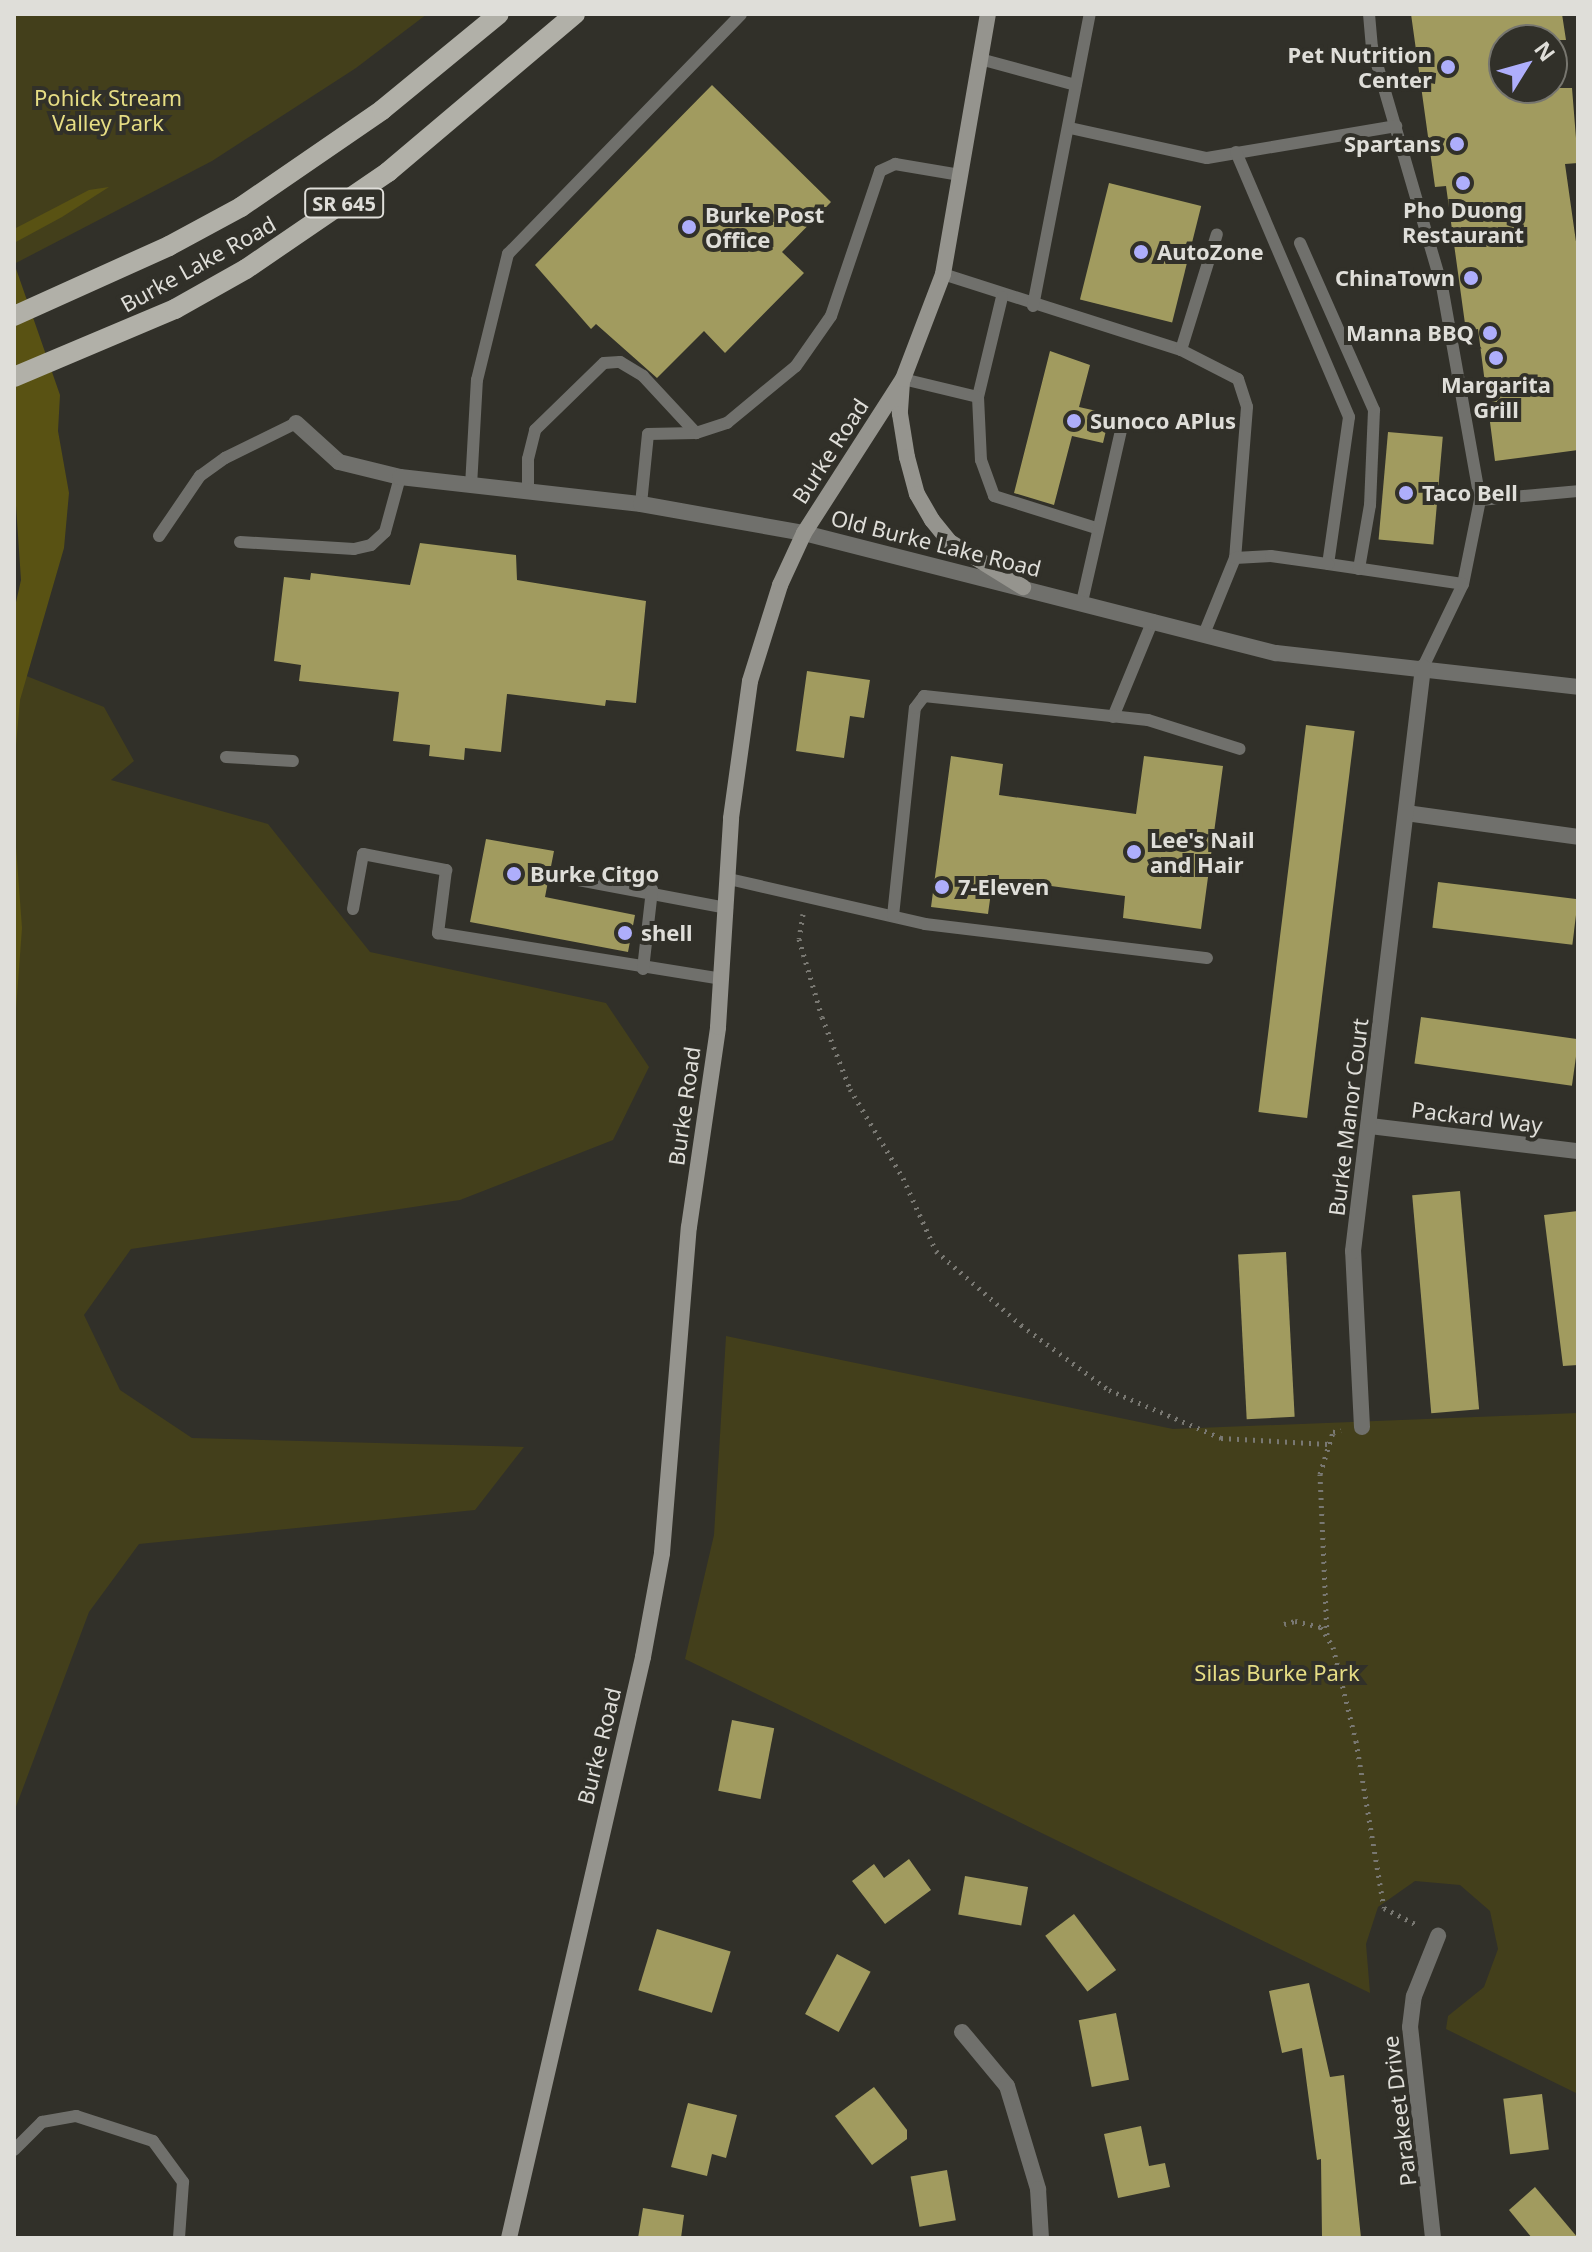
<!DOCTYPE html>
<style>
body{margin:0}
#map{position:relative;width:1592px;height:2252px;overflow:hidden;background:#313029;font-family:"Noto Sans",sans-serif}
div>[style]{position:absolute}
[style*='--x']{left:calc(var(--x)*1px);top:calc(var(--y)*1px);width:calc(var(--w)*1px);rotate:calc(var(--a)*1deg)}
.green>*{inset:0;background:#433f1b}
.water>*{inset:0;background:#595213}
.building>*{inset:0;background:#a19b5f;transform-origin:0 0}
.path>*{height:5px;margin-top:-2.5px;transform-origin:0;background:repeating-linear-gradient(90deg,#797872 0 2px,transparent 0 8px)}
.lane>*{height:12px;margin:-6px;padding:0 6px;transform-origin:6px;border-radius:6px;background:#70706c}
.street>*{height:16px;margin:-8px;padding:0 8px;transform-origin:8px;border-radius:8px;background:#70706c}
.secondary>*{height:16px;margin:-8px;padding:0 8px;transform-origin:8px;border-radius:8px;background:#95948e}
.primary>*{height:20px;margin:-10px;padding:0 10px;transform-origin:10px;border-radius:10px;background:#b1b0a8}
.dots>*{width:22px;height:22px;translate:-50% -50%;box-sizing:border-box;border:4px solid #313029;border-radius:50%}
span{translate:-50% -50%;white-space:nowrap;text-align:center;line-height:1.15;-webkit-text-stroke:8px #313029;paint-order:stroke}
.shield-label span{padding:2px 6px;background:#313029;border:2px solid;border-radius:6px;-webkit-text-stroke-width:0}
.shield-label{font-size:20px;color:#dfded9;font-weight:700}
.poi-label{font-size:22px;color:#dfded9;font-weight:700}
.right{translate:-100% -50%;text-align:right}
.left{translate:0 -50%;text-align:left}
.park-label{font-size:22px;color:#e6dd84}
.street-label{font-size:22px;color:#dfded9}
.frame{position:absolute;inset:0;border:16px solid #dfded9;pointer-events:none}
.north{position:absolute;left:1488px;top:24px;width:80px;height:80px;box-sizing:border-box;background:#313029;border:2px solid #77766f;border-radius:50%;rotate:53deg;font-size:22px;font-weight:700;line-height:32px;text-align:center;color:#dfded9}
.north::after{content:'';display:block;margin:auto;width:28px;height:36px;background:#aeaefb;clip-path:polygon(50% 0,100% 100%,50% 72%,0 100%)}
</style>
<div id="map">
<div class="green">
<div style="clip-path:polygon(14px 14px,427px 14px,356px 68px,212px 161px,14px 264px)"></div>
<div style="clip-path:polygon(14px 671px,104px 707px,134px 761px,111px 780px,268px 824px,370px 952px,606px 1003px,649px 1067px,613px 1140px,460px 1200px,131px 1249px,84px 1315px,120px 1390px,192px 1438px,524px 1447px,475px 1510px,139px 1544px,89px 1612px,14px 1812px)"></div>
<div style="clip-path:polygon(726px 1336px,1173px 1429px,1578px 1413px,1578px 2094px,1446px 2029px,1448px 2016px,1484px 1987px,1498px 1949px,1490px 1911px,1460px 1885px,1415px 1881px,1378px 1907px,1366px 1944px,1370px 1993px,685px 1659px,714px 1535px)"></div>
</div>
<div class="water">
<div style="clip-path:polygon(109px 187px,62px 217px,14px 243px,14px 229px,89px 190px)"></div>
<div style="clip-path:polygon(14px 263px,60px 395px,58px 431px,69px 493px,64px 548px,20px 700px,14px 768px,14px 611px,21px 580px,14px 476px)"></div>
<div style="clip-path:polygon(14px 820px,22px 928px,14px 1036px)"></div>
</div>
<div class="building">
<div style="clip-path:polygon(1411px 14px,1562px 14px,1566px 40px,1504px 40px,1504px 88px,1572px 88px,1578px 163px,1565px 164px,1578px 256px,1578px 450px,1495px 461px,1478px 329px,1466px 331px,1446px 186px,1435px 187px)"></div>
<div style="clip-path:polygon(712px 85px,831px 202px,782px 252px,804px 273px,725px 353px,704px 331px,657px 378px,596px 324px,591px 329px,535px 265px)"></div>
<div style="left:1109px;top:183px;width:95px;height:120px;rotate:14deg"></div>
<div style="clip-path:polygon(1050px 351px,1090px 365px,1079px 407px,1110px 414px,1103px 443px,1072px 436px,1054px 505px,1014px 493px)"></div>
<div style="left:1388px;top:432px;width:55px;height:108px;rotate:5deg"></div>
<div style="clip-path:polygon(420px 543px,516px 555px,517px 580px,646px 601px,636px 703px,606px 700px,605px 706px,507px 694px,501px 752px,465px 748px,464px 760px,429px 756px,430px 745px,393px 741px,399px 692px,299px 681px,301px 665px,274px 661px,284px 577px,310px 580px,311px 573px,410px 585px)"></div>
<div style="clip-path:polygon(807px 671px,870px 680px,864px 718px,850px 716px,844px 758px,796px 751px)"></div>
<div style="left:1306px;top:725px;width:49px;height:390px;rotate:7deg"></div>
<div style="clip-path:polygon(951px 756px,1003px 764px,999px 795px,1136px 814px,1144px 756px,1223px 766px,1201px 929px,1123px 918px,1125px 896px,993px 878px,988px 914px,931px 907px)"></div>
<div style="clip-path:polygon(486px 839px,554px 851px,545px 897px,635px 915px,628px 952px,470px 922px)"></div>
<div style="left:1438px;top:882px;width:141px;height:46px;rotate:7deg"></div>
<div style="left:1421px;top:1017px;width:159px;height:47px;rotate:8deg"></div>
<div style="left:1460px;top:1191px;width:219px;height:48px;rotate:85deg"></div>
<div style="clip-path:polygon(1578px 1211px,1578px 1365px,1563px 1366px,1544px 1215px)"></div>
<div style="left:1286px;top:1252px;width:165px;height:48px;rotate:87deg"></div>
<div style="left:732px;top:1720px;width:43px;height:72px;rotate:11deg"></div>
<div style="clip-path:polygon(909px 1859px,931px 1890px,885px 1924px,852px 1881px,874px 1864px,884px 1878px)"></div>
<div style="left:965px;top:1876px;width:64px;height:39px;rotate:10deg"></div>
<div style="left:1074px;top:1914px;width:70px;height:36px;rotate:53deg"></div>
<div style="left:657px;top:1929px;width:77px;height:64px;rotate:17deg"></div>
<div style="left:837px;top:1954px;width:38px;height:68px;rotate:28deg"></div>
<div style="clip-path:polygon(1309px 1983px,1330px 2077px,1344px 2075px,1361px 2238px,1322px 2238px,1321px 2159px,1317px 2160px,1302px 2048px,1282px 2053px,1269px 1991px)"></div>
<div style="left:1116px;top:2013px;width:68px;height:38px;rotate:79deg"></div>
<div style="clip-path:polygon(874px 2087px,907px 2130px,907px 2139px,872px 2165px,835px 2116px)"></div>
<div style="left:1542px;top:2094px;width:56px;height:39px;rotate:83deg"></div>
<div style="clip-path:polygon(688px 2103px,737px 2115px,726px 2158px,712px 2154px,707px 2176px,671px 2167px)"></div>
<div style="clip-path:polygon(1141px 2126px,1149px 2166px,1165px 2163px,1170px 2187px,1118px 2198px,1104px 2134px)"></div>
<div style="left:947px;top:2170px;width:51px;height:37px;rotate:80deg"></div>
<div style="clip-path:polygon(1535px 2187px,1578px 2238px,1532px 2238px,1509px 2210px)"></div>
<div style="clip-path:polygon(643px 2208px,684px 2215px,681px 2238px,638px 2238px)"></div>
</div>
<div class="path">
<div style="--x:803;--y:914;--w:25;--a:99"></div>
<div style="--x:799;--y:939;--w:81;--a:73.6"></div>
<div style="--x:822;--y:1017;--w:77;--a:68.7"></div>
<div style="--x:850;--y:1089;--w:104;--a:59.2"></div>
<div style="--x:903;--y:1178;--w:80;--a:65.7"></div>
<div style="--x:936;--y:1251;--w:113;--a:41"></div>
<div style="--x:1021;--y:1325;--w:109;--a:36.5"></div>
<div style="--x:1109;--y:1390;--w:122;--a:23.2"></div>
<div style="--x:1221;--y:1438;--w:107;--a:3.2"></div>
<div style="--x:1284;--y:1624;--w:11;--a:-15"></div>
<div style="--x:1295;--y:1621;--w:27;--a:13"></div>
<div style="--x:1321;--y:1627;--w:23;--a:59"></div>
<div style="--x:1333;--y:1647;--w:97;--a:76.3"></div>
<div style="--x:1356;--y:1741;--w:169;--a:80.5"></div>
<div style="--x:1384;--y:1908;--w:39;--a:27"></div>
<div style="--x:1327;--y:1635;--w:161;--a:-92.5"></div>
<div style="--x:1320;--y:1474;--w:44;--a:-72.8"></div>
<div style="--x:1333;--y:1432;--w:8;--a:-14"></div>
</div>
<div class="lane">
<div style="--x:1369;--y:14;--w:33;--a:85"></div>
<div style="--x:1372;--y:47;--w:249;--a:73.7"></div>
<div style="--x:1442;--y:286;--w:217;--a:79.9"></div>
<div style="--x:1480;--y:500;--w:86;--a:101.4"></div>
<div style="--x:1463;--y:584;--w:92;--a:115.7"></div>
<div style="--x:980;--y:59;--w:99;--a:15.2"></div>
<div style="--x:1070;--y:128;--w:140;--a:12.4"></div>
<div style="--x:1207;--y:158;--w:192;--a:-9.6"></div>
<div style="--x:1236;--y:152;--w:288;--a:66.9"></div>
<div style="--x:1349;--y:417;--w:148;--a:98.1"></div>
<div style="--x:1328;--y:564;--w:136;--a:8.4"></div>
<div style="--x:1300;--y:243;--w:183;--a:66.1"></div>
<div style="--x:1374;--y:410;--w:95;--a:92.4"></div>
<div style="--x:1370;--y:505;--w:65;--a:99.8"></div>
<div style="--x:943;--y:274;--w:250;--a:17.7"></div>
<div style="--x:1181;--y:350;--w:64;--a:27"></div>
<div style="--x:1238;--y:379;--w:29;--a:72"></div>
<div style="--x:1247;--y:407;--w:151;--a:94.5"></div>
<div style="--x:1002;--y:297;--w:103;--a:103.5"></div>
<div style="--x:978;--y:397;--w:63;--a:87.3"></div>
<div style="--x:981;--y:460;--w:38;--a:70"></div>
<div style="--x:994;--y:496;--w:107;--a:17.4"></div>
<div style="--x:1033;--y:306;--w:298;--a:-79"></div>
<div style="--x:1181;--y:350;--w:121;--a:-72.8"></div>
<div style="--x:903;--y:379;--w:77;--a:13.5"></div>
<div style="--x:471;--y:486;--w:106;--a:-86.8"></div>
<div style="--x:477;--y:380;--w:130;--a:-76.2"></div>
<div style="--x:508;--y:254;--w:334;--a:-45.8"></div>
<div style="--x:528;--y:493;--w:34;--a:-90"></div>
<div style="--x:528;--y:459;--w:30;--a:-76"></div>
<div style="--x:535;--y:430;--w:96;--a:-44.2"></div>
<div style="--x:604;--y:363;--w:16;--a:-4"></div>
<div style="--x:620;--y:362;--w:27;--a:31"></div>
<div style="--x:643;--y:376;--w:78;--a:47.1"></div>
<div style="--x:1480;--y:500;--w:98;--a:-5.2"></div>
<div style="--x:641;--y:504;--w:70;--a:-84.3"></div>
<div style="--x:648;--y:434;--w:48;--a:-1.2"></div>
<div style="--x:696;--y:433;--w:33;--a:-18"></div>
<div style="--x:727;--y:423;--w:89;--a:-39.6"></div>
<div style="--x:796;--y:366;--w:61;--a:-55"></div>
<div style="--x:831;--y:316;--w:153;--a:-71.3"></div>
<div style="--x:880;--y:171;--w:17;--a:-25"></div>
<div style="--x:895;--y:164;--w:66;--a:9.6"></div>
<div style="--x:159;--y:536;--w:73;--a:-55.7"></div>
<div style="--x:200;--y:476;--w:31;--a:-36"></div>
<div style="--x:225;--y:458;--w:79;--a:-26.2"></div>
<div style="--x:240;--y:542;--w:114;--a:3.5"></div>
<div style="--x:354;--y:549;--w:17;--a:-13"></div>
<div style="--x:371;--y:545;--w:19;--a:-43"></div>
<div style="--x:385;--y:532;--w:57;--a:-74.7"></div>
<div style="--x:1082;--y:602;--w:180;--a:-77.2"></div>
<div style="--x:1204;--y:634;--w:82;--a:-67.8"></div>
<div style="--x:1235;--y:558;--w:36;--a:-3"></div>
<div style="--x:1271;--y:556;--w:58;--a:8"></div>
<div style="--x:1113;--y:717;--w:105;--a:-67.6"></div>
<div style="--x:226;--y:757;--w:67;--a:3.4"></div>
<div style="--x:568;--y:878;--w:162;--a:10.7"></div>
<div style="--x:729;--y:879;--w:201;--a:12.9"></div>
<div style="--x:925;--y:924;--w:284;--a:6.9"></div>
<div style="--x:353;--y:909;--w:56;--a:-79.7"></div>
<div style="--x:363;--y:854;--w:85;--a:10.9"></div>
<div style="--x:446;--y:870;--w:64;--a:97.2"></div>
<div style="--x:438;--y:933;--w:288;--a:9.2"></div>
<div style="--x:893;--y:916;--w:209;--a:-84"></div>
<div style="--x:915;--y:708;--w:15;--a:-53"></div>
<div style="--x:924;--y:696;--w:225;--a:6.1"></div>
<div style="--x:1148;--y:720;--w:96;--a:17.5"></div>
<div style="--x:643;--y:969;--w:80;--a:-83.5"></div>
<div style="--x:14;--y:2150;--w:40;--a:-45"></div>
<div style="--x:42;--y:2122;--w:35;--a:-10"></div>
<div style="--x:76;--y:2116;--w:81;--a:18"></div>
<div style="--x:153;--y:2141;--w:51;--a:53.8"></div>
<div style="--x:183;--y:2182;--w:56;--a:94.1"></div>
</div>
<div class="street">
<div style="--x:296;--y:423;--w:58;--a:42.2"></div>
<div style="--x:339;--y:462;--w:63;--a:13.8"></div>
<div style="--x:400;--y:477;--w:243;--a:6.4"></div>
<div style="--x:641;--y:504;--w:166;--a:10.1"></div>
<div style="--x:804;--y:533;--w:487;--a:14.3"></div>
<div style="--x:1276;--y:653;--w:304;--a:6.4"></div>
<div style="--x:1406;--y:813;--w:174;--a:7.9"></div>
<div style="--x:1370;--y:1126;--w:209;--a:6.9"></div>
<div style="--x:1362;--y:1427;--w:176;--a:-92.9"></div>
<div style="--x:1353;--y:1251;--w:588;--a:-83.16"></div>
<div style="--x:962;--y:2032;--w:70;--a:50.2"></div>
<div style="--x:1007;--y:2086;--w:108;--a:73.2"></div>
<div style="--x:1038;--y:2189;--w:49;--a:86.5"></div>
<div style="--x:1433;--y:2238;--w:212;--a:-96.2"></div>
<div style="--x:1410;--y:2027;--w:31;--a:-83"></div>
<div style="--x:1414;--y:1996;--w:65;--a:-68.2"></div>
</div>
<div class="secondary">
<div style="--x:902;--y:382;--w:32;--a:94"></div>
<div style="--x:900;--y:414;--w:44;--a:80.8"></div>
<div style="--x:907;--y:457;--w:38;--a:75"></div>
<div style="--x:917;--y:494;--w:30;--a:60"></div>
<div style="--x:932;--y:520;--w:28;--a:51"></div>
<div style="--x:950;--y:542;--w:86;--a:31.7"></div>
<div style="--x:509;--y:2238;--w:596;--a:-77.01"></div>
<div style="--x:643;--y:1657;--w:106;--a:-79.6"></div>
<div style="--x:662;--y:1553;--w:327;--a:-85.3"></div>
<div style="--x:689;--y:1227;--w:202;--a:-81.7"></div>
<div style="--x:718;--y:1027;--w:209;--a:-86.4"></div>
<div style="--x:731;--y:818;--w:138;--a:-82.1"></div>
<div style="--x:750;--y:681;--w:101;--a:-72.6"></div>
<div style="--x:780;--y:585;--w:57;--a:-65.2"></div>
<div style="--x:804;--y:533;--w:183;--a:-57.3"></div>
<div style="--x:903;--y:379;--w:112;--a:-69.1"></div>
<div style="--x:943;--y:274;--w:264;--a:-80.2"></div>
</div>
<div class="primary">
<div style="--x:14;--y:316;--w:170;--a:-24.3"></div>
<div style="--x:169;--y:246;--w:82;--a:-28.4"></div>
<div style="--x:241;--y:207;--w:171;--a:-34.5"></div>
<div style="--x:382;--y:110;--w:151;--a:-39.4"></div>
<div style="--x:14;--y:377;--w:175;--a:-22.9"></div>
<div style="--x:175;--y:309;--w:81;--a:-29.4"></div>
<div style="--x:246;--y:269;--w:172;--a:-34.3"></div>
<div style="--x:388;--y:172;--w:245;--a:-40.2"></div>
</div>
<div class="dots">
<div style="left:1448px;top:67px;background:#aeaefb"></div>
<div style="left:1457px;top:144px;background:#aeaefb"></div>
<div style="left:1463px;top:183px;background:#aeaefb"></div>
<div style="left:689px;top:227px;background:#aeaefb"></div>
<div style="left:1141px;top:252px;background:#aeaefb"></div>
<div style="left:1471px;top:278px;background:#aeaefb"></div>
<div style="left:1490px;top:333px;background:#aeaefb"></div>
<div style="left:1496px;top:358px;background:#aeaefb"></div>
<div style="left:1074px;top:421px;background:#aeaefb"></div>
<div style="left:1406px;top:493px;background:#aeaefb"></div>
<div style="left:1134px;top:852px;background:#aeaefb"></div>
<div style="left:514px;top:874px;background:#aeaefb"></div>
<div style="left:942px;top:887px;background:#aeaefb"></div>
<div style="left:625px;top:933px;background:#aeaefb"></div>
</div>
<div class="shield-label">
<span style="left:344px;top:203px">SR 645</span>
</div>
<div class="poi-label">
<span class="right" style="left:1432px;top:67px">Pet Nutrition<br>Center</span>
<span class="right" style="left:1441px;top:144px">Spartans</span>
<span style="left:1463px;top:222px">Pho Duong<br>Restaurant</span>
<span class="left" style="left:705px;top:227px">Burke Post<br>Office</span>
<span class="left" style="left:1157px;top:252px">AutoZone</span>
<span class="right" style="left:1455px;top:278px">ChinaTown</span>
<span class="right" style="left:1474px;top:333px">Manna BBQ</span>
<span style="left:1496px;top:397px">Margarita<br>Grill</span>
<span class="left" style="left:1090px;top:421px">Sunoco APlus</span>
<span class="left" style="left:1422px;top:493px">Taco Bell</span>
<span class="left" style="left:1150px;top:852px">Lee's Nail<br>and Hair</span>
<span class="left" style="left:530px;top:874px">Burke Citgo</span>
<span class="left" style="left:958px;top:887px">7-Eleven</span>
<span class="left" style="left:641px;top:933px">shell</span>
</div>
<div class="park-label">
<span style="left:108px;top:110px">Pohick Stream<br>Valley Park</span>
<span style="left:1277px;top:1673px">Silas Burke Park</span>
</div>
<div class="street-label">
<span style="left:198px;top:264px;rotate:-29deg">Burke Lake Road</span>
<span style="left:830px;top:451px;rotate:-57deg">Burke Road</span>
<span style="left:936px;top:543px;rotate:14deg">Old Burke Lake Road</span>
<span style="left:684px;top:1106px;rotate:-82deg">Burke Road</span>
<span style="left:1348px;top:1117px;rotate:-83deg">Burke Manor Court</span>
<span style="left:1477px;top:1117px;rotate:7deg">Packard Way</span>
<span style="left:599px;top:1746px;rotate:-76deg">Burke Road</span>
<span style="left:1399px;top:2111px;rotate:-97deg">Parakeet Drive</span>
</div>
<div class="frame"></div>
<div class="north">N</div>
</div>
